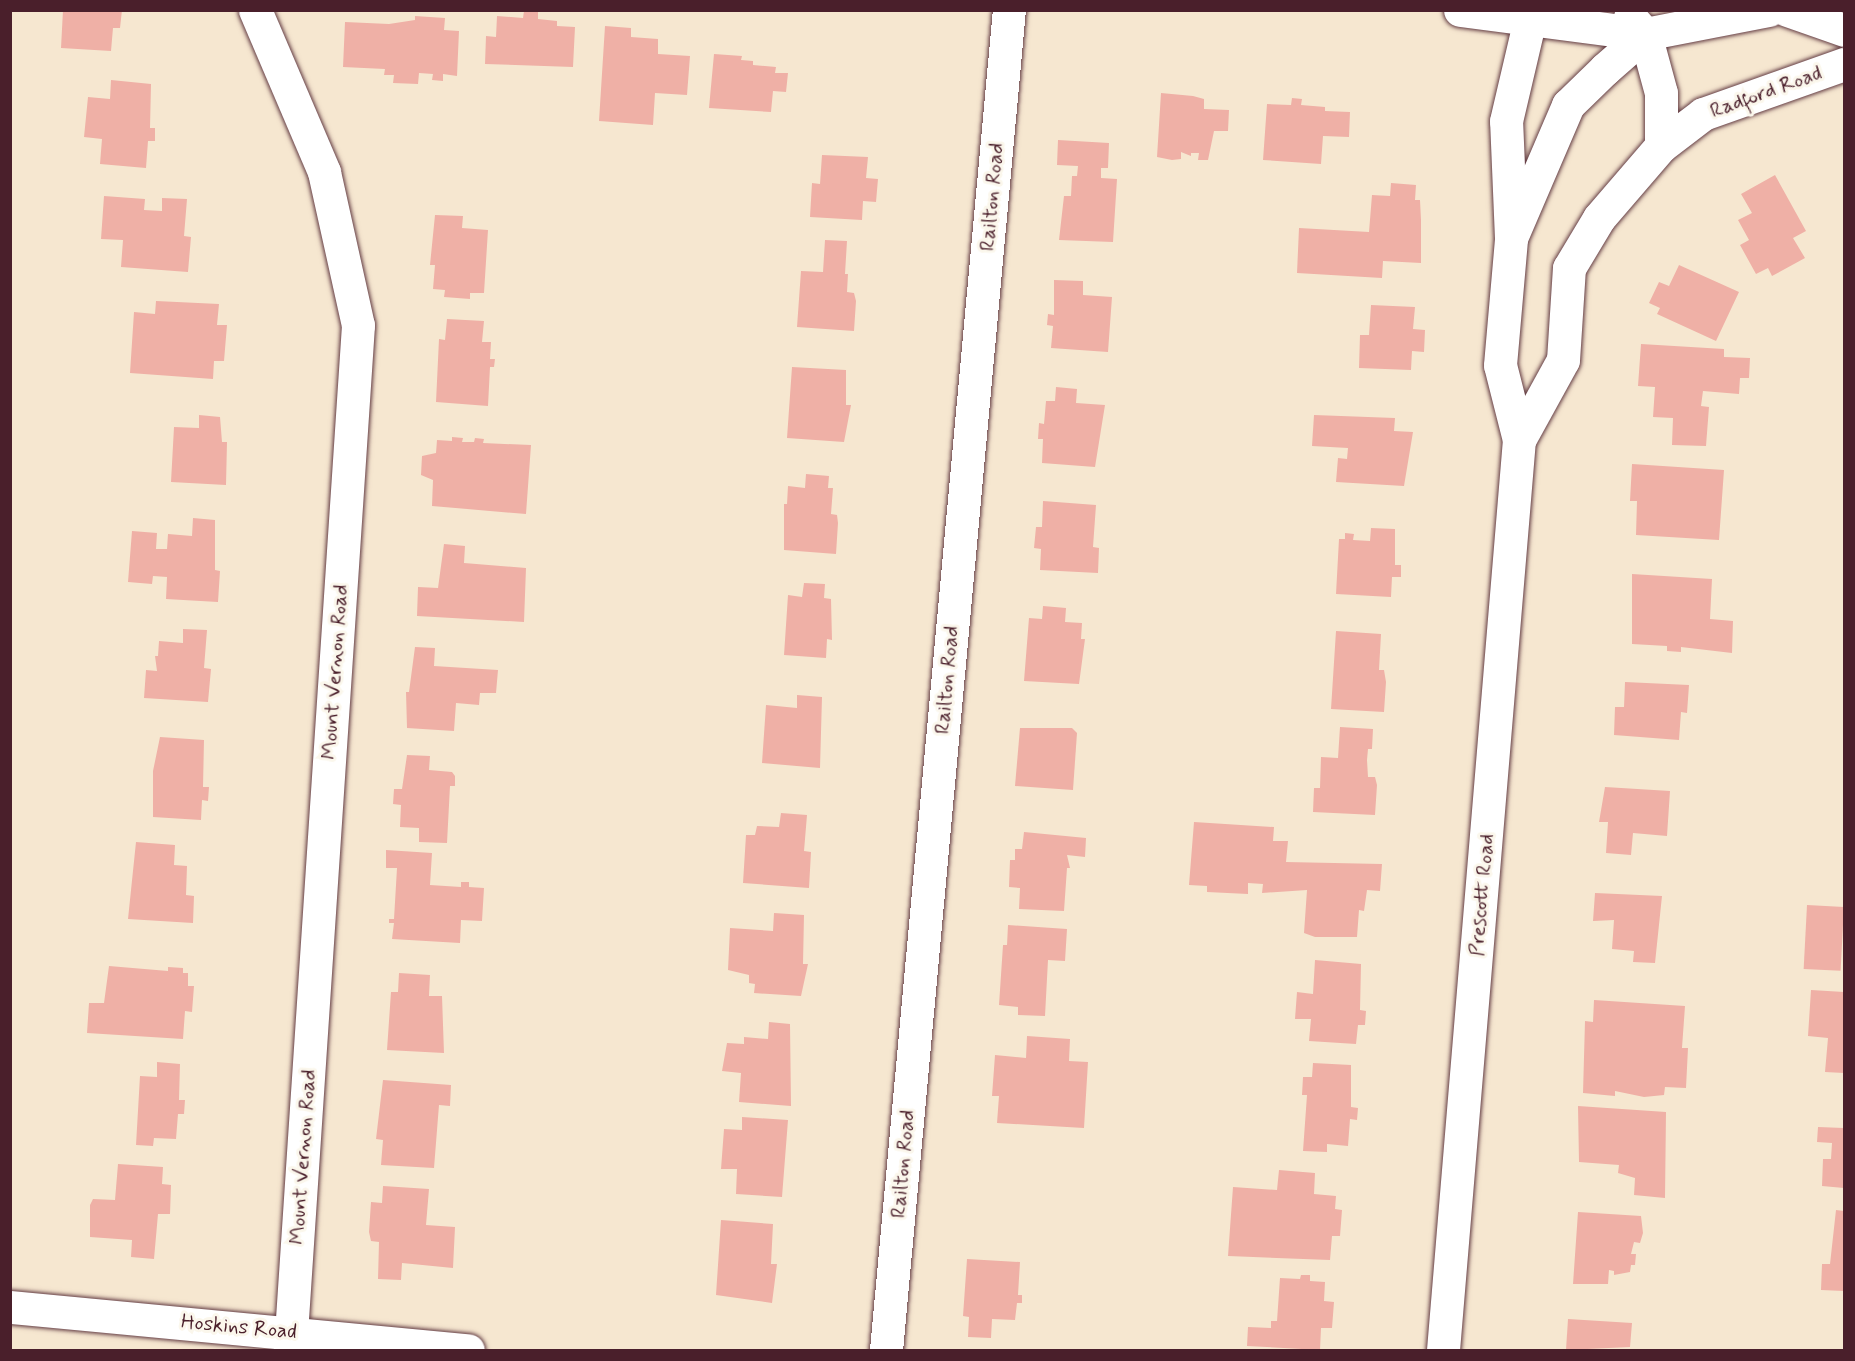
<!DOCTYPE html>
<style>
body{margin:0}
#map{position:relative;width:1855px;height:1361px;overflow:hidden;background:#f6e7d0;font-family:Mynerve,sans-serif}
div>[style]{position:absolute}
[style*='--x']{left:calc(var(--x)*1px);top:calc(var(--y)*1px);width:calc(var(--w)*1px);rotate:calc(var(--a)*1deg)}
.building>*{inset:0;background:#efb0a6;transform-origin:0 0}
.roads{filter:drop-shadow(0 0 2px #643d44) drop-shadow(0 0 2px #643d44)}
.minor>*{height:33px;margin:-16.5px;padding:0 16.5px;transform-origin:16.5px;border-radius:16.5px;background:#fff}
.major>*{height:33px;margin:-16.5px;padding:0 16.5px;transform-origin:16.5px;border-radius:16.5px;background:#fff}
span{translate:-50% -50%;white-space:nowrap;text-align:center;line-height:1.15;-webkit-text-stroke:6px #fbf7ec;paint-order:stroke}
.street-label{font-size:21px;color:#4a1f2b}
.frame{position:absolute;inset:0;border:12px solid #4a1f2b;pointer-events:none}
</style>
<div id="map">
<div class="building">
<div style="clip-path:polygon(63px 10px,122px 10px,120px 28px,113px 28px,111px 51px,61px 48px)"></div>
<div style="clip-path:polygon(524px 11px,538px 12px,538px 19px,557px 21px,557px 26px,575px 27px,573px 67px,485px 64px,486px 36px,496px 37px,497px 16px,523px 18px)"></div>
<div style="clip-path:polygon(415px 16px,445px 18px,444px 30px,459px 31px,457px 76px,443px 74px,443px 81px,432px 80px,433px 74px,419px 73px,418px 84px,393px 83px,394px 75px,384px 75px,385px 69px,343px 67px,345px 22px,389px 24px,415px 20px)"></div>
<div style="clip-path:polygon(605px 26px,631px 28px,631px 37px,658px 39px,658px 54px,690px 56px,687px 95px,655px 93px,653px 125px,599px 121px)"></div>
<div style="clip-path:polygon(714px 54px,742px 56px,741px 60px,753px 61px,753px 65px,776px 67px,775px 73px,788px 73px,786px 92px,773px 91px,771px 112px,709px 108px)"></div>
<div style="clip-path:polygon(111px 80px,151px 84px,150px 128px,155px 128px,155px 141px,148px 141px,146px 168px,100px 164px,102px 139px,84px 137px,88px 97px,110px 99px)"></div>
<div style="clip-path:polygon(1161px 93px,1193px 96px,1204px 99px,1204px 109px,1229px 110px,1228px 131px,1214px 131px,1208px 160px,1198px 160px,1199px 153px,1191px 153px,1191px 156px,1181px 152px,1181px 159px,1172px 160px,1157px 157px)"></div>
<div style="clip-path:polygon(1292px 98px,1302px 99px,1301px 105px,1325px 107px,1325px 111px,1350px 112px,1349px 137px,1323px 136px,1321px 164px,1263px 160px,1267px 104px,1291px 105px)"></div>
<div style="clip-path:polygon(1058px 140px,1109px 143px,1108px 168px,1101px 168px,1101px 178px,1117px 179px,1113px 242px,1059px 240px,1064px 196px,1071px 196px,1072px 176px,1077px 176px,1078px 166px,1057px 165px)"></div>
<div style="clip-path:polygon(822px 155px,868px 157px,866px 178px,878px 179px,876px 202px,863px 201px,862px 220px,810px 217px,812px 183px,820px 184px)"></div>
<div style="clip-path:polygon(1775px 175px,1806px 231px,1793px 238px,1805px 258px,1772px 276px,1768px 268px,1756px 274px,1740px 245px,1749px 240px,1738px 220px,1752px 213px,1741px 194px)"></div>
<div style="clip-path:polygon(1391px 183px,1416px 185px,1415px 200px,1420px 200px,1421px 220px,1421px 263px,1383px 261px,1382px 278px,1297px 273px,1299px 228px,1369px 232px,1372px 195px,1390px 196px)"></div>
<div style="clip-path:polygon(104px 196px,145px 199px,144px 210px,162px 211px,162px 198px,187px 199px,184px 236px,191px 237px,188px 272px,121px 267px,123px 240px,101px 239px)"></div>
<div style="clip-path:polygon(435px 215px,463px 216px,462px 228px,488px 230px,484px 293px,470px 293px,470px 299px,444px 297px,445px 290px,433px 289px,435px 265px,430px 265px)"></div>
<div style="clip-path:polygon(825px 240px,847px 241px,845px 274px,848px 274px,847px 292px,854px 293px,856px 301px,854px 331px,797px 327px,801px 271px,823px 272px)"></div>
<div style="clip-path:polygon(1679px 265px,1739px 292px,1716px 341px,1657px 314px,1660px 308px,1649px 303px,1659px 282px,1669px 286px)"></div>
<div style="clip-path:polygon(1054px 280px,1083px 281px,1083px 295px,1112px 297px,1108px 352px,1051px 348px,1053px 326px,1047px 325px,1048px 314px,1054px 315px)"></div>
<div style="clip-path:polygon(156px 301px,219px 304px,217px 325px,227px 325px,224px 361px,214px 361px,213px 379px,130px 373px,134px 312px,155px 314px)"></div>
<div style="clip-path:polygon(1371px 305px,1415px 307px,1413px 329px,1425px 330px,1424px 352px,1412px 351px,1411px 370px,1359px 368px,1360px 335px,1369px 335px)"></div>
<div style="clip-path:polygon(447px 319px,484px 321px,482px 342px,491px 342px,490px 359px,495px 359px,494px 367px,490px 367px,488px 406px,436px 402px,439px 339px,445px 340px)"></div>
<div style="clip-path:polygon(1641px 344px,1724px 349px,1724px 357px,1750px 358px,1749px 378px,1740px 378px,1739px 394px,1703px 391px,1701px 406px,1709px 407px,1706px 446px,1672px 445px,1673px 418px,1653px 417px,1655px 387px,1638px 386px)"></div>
<div style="clip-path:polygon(792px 367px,846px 370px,846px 405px,851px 405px,844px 442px,787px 438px)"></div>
<div style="clip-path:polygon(1056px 387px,1077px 389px,1076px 403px,1105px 405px,1095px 467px,1042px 463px,1043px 439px,1038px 439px,1039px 423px,1044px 424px,1046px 401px,1055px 401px)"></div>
<div style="clip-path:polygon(199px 415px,220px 417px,222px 442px,227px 442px,226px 485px,171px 482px,174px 427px,199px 428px)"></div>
<div style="clip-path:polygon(1314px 415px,1395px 418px,1394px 431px,1413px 432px,1404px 486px,1336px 482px,1338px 458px,1347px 459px,1348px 448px,1312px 446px)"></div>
<div style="clip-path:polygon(452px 437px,463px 438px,462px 442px,474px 442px,475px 438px,484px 439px,483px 443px,531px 445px,526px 514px,432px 506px,433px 480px,421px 475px,422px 456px,436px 453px,437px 440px,452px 441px)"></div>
<div style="clip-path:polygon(1632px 464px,1724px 470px,1719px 540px,1636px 535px,1637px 501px,1630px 501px)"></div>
<div style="clip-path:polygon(806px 474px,829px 476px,828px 488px,833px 488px,831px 514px,837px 515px,838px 523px,836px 554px,784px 550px,784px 504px,787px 504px,788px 486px,805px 488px)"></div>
<div style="clip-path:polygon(1043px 501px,1096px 505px,1093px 547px,1099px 548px,1098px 573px,1040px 570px,1041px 549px,1034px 548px,1036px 527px,1042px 527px)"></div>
<div style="clip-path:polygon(193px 518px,215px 520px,215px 570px,220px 571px,218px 602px,166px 599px,167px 577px,153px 576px,152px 584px,128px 582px,132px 531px,157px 533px,156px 549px,167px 549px,168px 534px,192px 536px)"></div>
<div style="clip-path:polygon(1371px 528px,1395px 529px,1395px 565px,1401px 565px,1401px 577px,1392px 577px,1391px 597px,1336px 594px,1339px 539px,1345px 539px,1345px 533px,1354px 534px,1353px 540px,1370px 541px)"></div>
<div style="clip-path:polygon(444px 544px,465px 546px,464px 563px,526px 568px,524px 622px,417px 616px,418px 587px,438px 588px)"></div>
<div style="clip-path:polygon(1632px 574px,1712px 579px,1710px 619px,1733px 621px,1732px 653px,1681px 647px,1681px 652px,1667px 651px,1667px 646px,1632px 644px)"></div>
<div style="clip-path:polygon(804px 583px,825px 584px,824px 598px,831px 599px,832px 640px,827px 639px,826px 658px,784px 655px,788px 595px,802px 597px)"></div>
<div style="clip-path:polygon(1043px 606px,1066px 608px,1065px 622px,1082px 623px,1081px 639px,1085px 639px,1079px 684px,1024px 681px,1029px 618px,1042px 619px)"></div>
<div style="clip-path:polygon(183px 629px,207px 630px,204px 668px,211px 669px,208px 702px,144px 698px,146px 670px,157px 671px,155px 656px,158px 656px,159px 641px,183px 643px)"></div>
<div style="clip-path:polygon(1336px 631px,1381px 634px,1379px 670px,1384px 670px,1386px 682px,1384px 712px,1331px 709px)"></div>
<div style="clip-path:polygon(415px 647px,435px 648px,434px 666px,498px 670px,496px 693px,480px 693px,479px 705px,456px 703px,454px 731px,407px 728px,406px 692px,409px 692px)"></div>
<div style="clip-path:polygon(1625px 682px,1689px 685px,1687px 713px,1681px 712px,1679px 740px,1614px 735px,1615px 707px,1624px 707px)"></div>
<div style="clip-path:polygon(797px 695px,822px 697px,820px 768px,762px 763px,766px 705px,797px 708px)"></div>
<div style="clip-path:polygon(1340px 727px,1373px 729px,1372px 749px,1368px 749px,1367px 760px,1368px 777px,1375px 777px,1377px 785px,1375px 815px,1313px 812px,1314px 788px,1320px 788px,1321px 757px,1338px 758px)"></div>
<div style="clip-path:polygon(1020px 728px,1072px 728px,1077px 733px,1073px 790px,1015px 786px)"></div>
<div style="clip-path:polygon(160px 737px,204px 740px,203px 787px,209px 787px,208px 801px,202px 800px,201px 820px,153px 817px,153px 771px)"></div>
<div style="clip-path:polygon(407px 755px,430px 756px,429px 770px,452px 772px,455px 776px,455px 786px,450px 786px,447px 843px,419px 842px,419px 828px,400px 827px,401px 805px,393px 804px,394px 789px,402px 789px)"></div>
<div style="clip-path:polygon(1605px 787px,1670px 791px,1667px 836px,1633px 833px,1631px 855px,1606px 853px,1608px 822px,1599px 822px)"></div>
<div style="clip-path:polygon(781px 813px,807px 815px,804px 851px,811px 852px,809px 888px,743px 883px,746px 835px,755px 835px,757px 826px,779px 827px)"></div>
<div style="clip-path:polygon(1194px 822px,1274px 827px,1273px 841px,1288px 841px,1286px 862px,1382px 864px,1380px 891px,1367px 890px,1364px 911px,1359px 910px,1357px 937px,1315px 937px,1304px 933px,1307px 890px,1262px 893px,1263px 884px,1248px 883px,1248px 894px,1207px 892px,1207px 886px,1189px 885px)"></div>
<div style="clip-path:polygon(1024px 832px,1086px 838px,1085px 857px,1067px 855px,1070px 868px,1067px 868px,1064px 911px,1019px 909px,1020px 888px,1009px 887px,1010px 860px,1015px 860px,1015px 849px,1022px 849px)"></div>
<div style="clip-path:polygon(136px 842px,175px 845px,174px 865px,187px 866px,186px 895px,194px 896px,193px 923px,128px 919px)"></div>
<div style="clip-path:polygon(386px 850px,432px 853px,430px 885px,461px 887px,461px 882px,469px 882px,469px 887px,484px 888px,482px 921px,461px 920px,460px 943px,392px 939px,394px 923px,389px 923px,389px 919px,394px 919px,397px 868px,386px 868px)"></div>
<div style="clip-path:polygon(1595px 893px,1662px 896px,1655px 963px,1633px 962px,1634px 951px,1612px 949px,1614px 920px,1593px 921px)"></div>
<div style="left:1807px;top:905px;width:37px;height:64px;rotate:3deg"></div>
<div style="clip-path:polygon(774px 913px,804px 915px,803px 964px,808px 964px,801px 996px,754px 993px,755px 984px,749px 983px,749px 975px,728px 970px,730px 928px,773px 931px)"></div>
<div style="clip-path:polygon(1008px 925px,1067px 929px,1065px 961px,1048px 960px,1045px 1016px,1018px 1015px,1018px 1007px,999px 1005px,1003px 945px,1007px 945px)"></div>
<div style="clip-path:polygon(1315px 960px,1361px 964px,1360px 1010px,1366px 1011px,1365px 1025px,1358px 1025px,1356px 1044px,1309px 1041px,1311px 1019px,1295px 1019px,1297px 992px,1313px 994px)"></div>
<div style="clip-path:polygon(109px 966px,168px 971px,168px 967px,183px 968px,183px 973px,188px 973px,188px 986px,194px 986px,192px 1012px,185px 1011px,183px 1039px,87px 1033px,89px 1003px,104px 1003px)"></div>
<div style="clip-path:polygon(399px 973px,430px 975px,429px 996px,442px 996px,444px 1053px,387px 1050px,391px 992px,398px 992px)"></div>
<div style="clip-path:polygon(1811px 990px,1844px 992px,1844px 1073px,1825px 1072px,1828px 1038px,1808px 1036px)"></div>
<div style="clip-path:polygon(1594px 1000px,1685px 1006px,1682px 1048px,1688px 1048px,1686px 1088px,1665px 1087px,1664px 1095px,1644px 1097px,1615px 1091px,1615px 1096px,1583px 1093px,1585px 1021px,1593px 1022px)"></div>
<div style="clip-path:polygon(769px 1022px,790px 1024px,791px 1106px,739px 1102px,741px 1073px,722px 1071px,727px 1043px,744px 1044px,744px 1037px,768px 1039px)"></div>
<div style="clip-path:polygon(1027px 1036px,1070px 1039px,1069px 1061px,1088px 1062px,1084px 1128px,997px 1123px,999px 1096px,992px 1096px,995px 1055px,1026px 1058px)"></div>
<div style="clip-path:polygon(157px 1062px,180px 1064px,179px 1100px,185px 1100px,184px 1114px,178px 1114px,176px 1139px,154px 1138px,153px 1146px,136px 1145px,140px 1076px,157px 1077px)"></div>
<div style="clip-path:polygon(1313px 1063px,1351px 1065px,1351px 1107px,1358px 1108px,1357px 1120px,1350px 1119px,1348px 1146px,1327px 1144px,1327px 1152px,1303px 1151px,1307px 1095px,1302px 1095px,1303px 1077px,1312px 1077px)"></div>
<div style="clip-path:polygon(383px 1080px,451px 1085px,450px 1106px,439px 1105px,434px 1168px,381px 1165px,383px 1140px,376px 1139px)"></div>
<div style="clip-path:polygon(1578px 1106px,1666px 1112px,1665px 1198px,1634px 1195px,1635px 1178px,1618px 1173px,1619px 1165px,1579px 1162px)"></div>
<div style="clip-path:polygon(742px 1117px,788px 1120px,782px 1197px,736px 1194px,737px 1169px,721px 1169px,724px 1129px,742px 1130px)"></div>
<div style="clip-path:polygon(1818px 1127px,1844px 1128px,1844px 1188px,1822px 1186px,1823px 1159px,1831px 1159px,1832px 1143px,1817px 1142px)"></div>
<div style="clip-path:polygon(118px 1164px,163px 1167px,162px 1184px,171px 1185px,170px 1214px,158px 1214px,154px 1259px,131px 1257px,132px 1240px,90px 1237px,90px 1205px,93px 1199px,115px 1200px)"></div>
<div style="clip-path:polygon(1279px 1170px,1315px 1173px,1314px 1194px,1336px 1196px,1335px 1209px,1342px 1210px,1340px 1236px,1332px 1236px,1330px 1260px,1228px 1256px,1233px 1187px,1277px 1190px)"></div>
<div style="clip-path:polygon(383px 1186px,429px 1189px,426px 1225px,455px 1227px,453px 1268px,402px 1263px,401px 1280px,378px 1279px,379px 1242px,371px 1241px,369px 1232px,371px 1202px,382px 1203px)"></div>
<div style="clip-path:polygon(1836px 1210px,1844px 1211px,1844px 1291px,1821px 1290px,1822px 1264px,1830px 1264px)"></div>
<div style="clip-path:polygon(1578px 1212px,1641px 1216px,1643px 1233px,1640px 1243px,1634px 1242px,1631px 1254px,1636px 1254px,1635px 1265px,1631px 1265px,1630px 1272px,1614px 1275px,1614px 1271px,1609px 1270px,1608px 1284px,1573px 1284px)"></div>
<div style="clip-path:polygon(721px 1220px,773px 1224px,771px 1264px,777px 1264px,772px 1303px,716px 1295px)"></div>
<div style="clip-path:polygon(967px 1259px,1020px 1262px,1018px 1295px,1022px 1295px,1022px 1303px,1017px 1303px,1015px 1320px,992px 1319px,991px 1338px,968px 1337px,969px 1317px,963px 1316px)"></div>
<div style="clip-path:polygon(1301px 1275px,1310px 1275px,1310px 1281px,1325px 1282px,1324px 1301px,1334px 1302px,1332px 1328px,1321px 1328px,1320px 1350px,1247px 1346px,1248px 1327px,1271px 1328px,1271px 1321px,1277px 1321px,1280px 1278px,1300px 1279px)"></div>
<div style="clip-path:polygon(1568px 1319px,1632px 1323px,1630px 1347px,1566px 1350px)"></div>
</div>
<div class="roads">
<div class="minor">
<div style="--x:255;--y:10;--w:176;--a:66.9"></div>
<div style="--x:324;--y:172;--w:157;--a:77.5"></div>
<div style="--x:358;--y:325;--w:1027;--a:93.8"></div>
<div style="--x:1460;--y:10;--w:187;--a:7.4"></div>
<div style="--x:1630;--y:17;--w:23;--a:49"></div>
<div style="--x:1645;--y:34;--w:61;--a:74.8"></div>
<div style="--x:1661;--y:93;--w:53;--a:90"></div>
<div style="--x:1511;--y:238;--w:117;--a:-92.4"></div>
<div style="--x:1506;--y:121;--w:114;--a:-76.8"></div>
<div style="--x:10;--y:1307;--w:460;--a:5.4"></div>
<div style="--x:886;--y:1350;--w:1346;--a:-84.76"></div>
</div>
<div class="major">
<div style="--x:1787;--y:10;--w:60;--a:19.3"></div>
<div style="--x:1519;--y:440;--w:91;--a:-61.2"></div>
<div style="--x:1563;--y:360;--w:92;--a:-86.3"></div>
<div style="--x:1569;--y:268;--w:58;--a:-59"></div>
<div style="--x:1599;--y:218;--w:95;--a:-49.3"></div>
<div style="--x:1661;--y:146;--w:53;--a:-37.3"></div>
<div style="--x:1703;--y:114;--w:150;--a:-19.5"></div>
<div style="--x:1443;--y:1350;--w:913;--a:-85.23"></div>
<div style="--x:1519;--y:440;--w:77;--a:-104.2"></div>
<div style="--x:1500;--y:365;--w:127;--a:-85"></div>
<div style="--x:1511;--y:238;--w:145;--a:-66.8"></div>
<div style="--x:1568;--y:105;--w:52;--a:-44.2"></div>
<div style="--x:1605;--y:69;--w:53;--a:-41.2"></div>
<div style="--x:1645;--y:34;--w:126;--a:-11"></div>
</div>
</div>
<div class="street-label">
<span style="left:1766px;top:92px;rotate:-20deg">Radford Road</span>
<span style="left:992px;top:197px;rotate:-85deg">Railton Road</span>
<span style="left:335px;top:672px;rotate:-86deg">Mount Vernon Road</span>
<span style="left:947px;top:680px;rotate:-85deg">Railton Road</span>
<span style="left:1482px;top:895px;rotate:-85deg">Prescott Road</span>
<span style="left:303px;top:1157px;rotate:-86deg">Mount Vernon Road</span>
<span style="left:903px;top:1164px;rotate:-85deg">Railton Road</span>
<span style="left:239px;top:1327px;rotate:5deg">Hoskins Road</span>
</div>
<div class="frame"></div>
</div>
